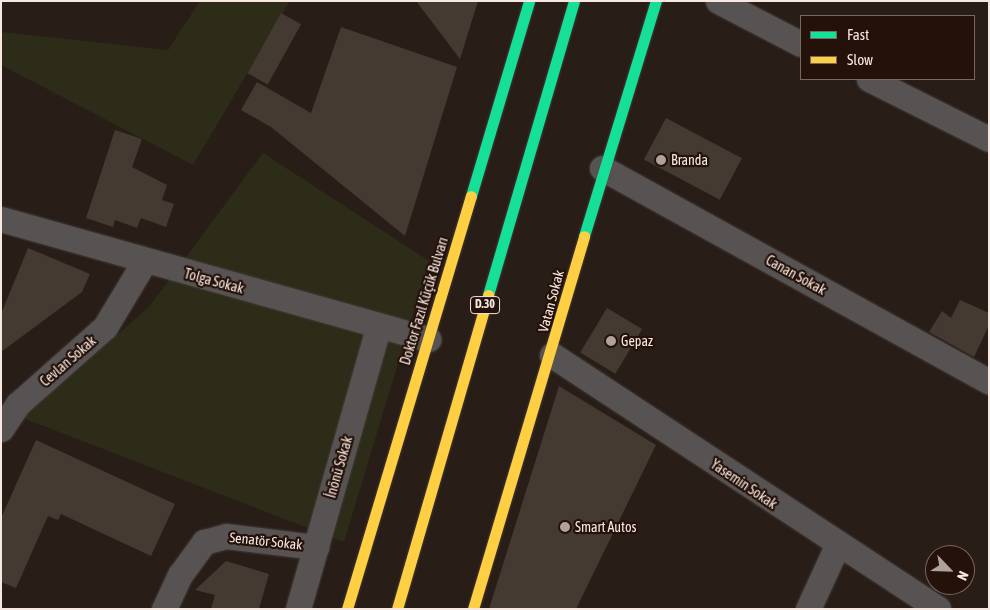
<!DOCTYPE html>
<meta charset="utf-8">
<style>
body{margin:0}
#map{position:relative;width:990px;height:610px;overflow:hidden;background:#291d18;font-family:"Asap Condensed",sans-serif}
div>[style]{position:absolute}
[style*='--x']{left:calc(var(--x)*1px);top:calc(var(--y)*1px);width:calc(var(--w)*1px);rotate:calc(var(--a)*1deg)}
.green>*{inset:0;background:#2c2c19}
.building>*{inset:0;background:#443a32;transform-origin:0 0}
.roads{filter:drop-shadow(0 0 1px #443a36) drop-shadow(0 0 1px #443a36)}
.street>*{height:25px;margin:-12.5px;padding:0 12.5px;transform-origin:12.5px;border-radius:12.5px;background:#575352}
.fast>*{height:11px;margin:-5.5px;padding:0 5.5px;transform-origin:5.5px;border-radius:5.5px;background:#16e098}
.slow>*{height:11px;margin:-5.5px;padding:0 5.5px;transform-origin:5.5px;border-radius:5.5px;background:#ffcf43}
.dots>*{width:14px;height:14px;translate:-50% -50%;box-sizing:border-box;border:2px solid #241109;border-radius:50%}
span{translate:-50% -50%;white-space:nowrap;text-align:center;line-height:1.15;-webkit-text-stroke:4.5px #241109;paint-order:stroke}
.shield-label span{padding:1px 4px;background:#241109;border:1px solid;border-radius:4px;-webkit-text-stroke-width:0}
.shield-label{font-size:12px;color:#f7e8e2;font-weight:700}
.poi-label{font-size:14px;color:#f7e8e2}
.left{translate:0 -50%;text-align:left}
.street-label{font-size:14px;color:#f7e8e2}
.frame{position:absolute;inset:0;border:2px solid #f7e8e2;pointer-events:none}
.legend{position:absolute;left:800px;top:15px;width:175px;height:65px;box-sizing:border-box;background:#241109;border:1px solid #786760;margin:0;padding:6px 9px;list-style:none;font-size:15px;color:#f7e8e2}
.legend li{display:flex;align-items:center;gap:10px;height:25px}
.legend b{width:25px;border:1px solid #786760}
.north{position:absolute;left:925px;top:545px;width:50px;height:50px;box-sizing:border-box;background:#241109;border:1px solid #786760;border-radius:50%;rotate:114deg;font-size:14px;font-weight:700;line-height:20px;text-align:center;color:#f7e8e2}
.north::after{content:'';display:block;margin:auto;width:18px;height:22px;background:#afa19b;clip-path:polygon(50% 0,100% 100%,50% 72%,0 100%)}
</style>
<div id="map">
<div class="green">
<div style="clip-path:polygon(200px 1px,290px 1px,193px 165px,1px 65px,1px 32px,168px 50px)"></div>
<div style="clip-path:polygon(263px 153px,429px 261px,344px 542px,23px 418px,149px 307px)"></div>
</div>
<div class="building">
<div style="clip-path:polygon(416px 1px,478px 1px,460px 59px)"></div>
<div style="left:281px;top:13px;width:23px;height:69px;rotate:29deg"></div>
<div style="clip-path:polygon(341px 27px,457px 67px,405px 236px,271px 127px,241px 110px,257px 82px,311px 113px)"></div>
<div style="left:666px;top:118px;width:86px;height:47px;rotate:28deg"></div>
<div style="clip-path:polygon(115px 130px,142px 139px,132px 167px,167px 185px,162px 200px,174px 204px,166px 227px,141px 218px,137px 228px,115px 220px,113px 227px,86px 218px)"></div>
<div style="clip-path:polygon(28px 248px,90px 274px,82px 292px,1px 352px,1px 314px)"></div>
<div style="clip-path:polygon(960px 300px,989px 313px,989px 325px,974px 357px,929px 332px,942px 311px,951px 318px)"></div>
<div style="left:607px;top:308px;width:41px;height:52px;rotate:31deg"></div>
<div style="clip-path:polygon(559px 386px,656px 445px,576px 609px,489px 609px)"></div>
<div style="clip-path:polygon(36px 440px,175px 504px,151px 556px,61px 514px,58px 520px,48px 516px,16px 588px,1px 582px,1px 518px)"></div>
<div style="clip-path:polygon(226px 561px,269px 574px,259px 609px,211px 609px,215px 595px,195px 590px)"></div>
</div>
<div class="roads">
<div class="street">
<div style="--x:718;--y:1;--w:93;--a:27.4"></div>
<div style="--x:869;--y:79;--w:134;--a:26.6"></div>
<div style="--x:602;--y:168;--w:442;--a:28.9"></div>
<div style="--x:1;--y:219;--w:444;--a:15.7"></div>
<div style="--x:552;--y:355;--w:462;--a:33.3"></div>
<div style="--x:1;--y:429;--w:30;--a:-56"></div>
<div style="--x:18;--y:404;--w:116;--a:-41.5"></div>
<div style="--x:105;--y:327;--w:76;--a:-59"></div>
<div style="--x:164;--y:609;--w:38;--a:-65"></div>
<div style="--x:180;--y:575;--w:41;--a:-54"></div>
<div style="--x:204;--y:542;--w:23;--a:-15"></div>
<div style="--x:226;--y:536;--w:91;--a:7"></div>
<div style="--x:298;--y:609;--w:295;--a:-74.1"></div>
<div style="--x:808;--y:609;--w:69;--a:-65.3"></div>
</div>
<div class="fast">
<div style="--x:471;--y:196;--w:203;--a:-73.4"></div>
<div style="--x:584;--y:236;--w:246;--a:-73"></div>
<div style="--x:488;--y:295;--w:306;--a:-73.7"></div>
</div>
<div class="slow">
<div style="--x:347;--y:609;--w:431;--a:-73.3"></div>
<div style="--x:397;--y:609;--w:327;--a:-73.8"></div>
<div style="--x:473;--y:609;--w:389;--a:-73.4"></div>
</div>
</div>
<div class="dots">
<div style="left:661px;top:160px;background:#afa19b"></div>
<div style="left:611px;top:341px;background:#afa19b"></div>
<div style="left:565px;top:527px;background:#afa19b"></div>
</div>
<div class="shield-label">
<span style="left:485px;top:305px">D.30</span>
</div>
<div class="poi-label">
<span class="left" style="left:671px;top:160px">Branda</span>
<span class="left" style="left:621px;top:341px">Gepaz</span>
<span class="left" style="left:575px;top:527px">Smart Autos</span>
</div>
<div class="street-label">
<span style="left:796px;top:275px;rotate:29deg">Canan Sokak</span>
<span style="left:214px;top:281px;rotate:15deg">Tolga Sokak</span>
<span style="left:424px;top:301px;rotate:-73deg">Doktor Fazıl Küçük Bulvarı</span>
<span style="left:551px;top:301px;rotate:-75deg">Vatan Sokak</span>
<span style="left:68px;top:361px;rotate:-41deg">Cevlan Sokak</span>
<span style="left:339px;top:467px;rotate:-74deg">İnönü Sokak</span>
<span style="left:744px;top:484px;rotate:34deg">Yasemin Sokak</span>
<span style="left:266px;top:541px;rotate:6deg">Senatör Sokak</span>
</div>
<div class="frame"></div>
<ul class="legend">
<li><b style="height:6px;background:#16e098"></b>Fast</li>
<li><b style="height:6px;background:#ffcf43"></b>Slow</li>
</ul>
<div class="north">N</div>
</div>
